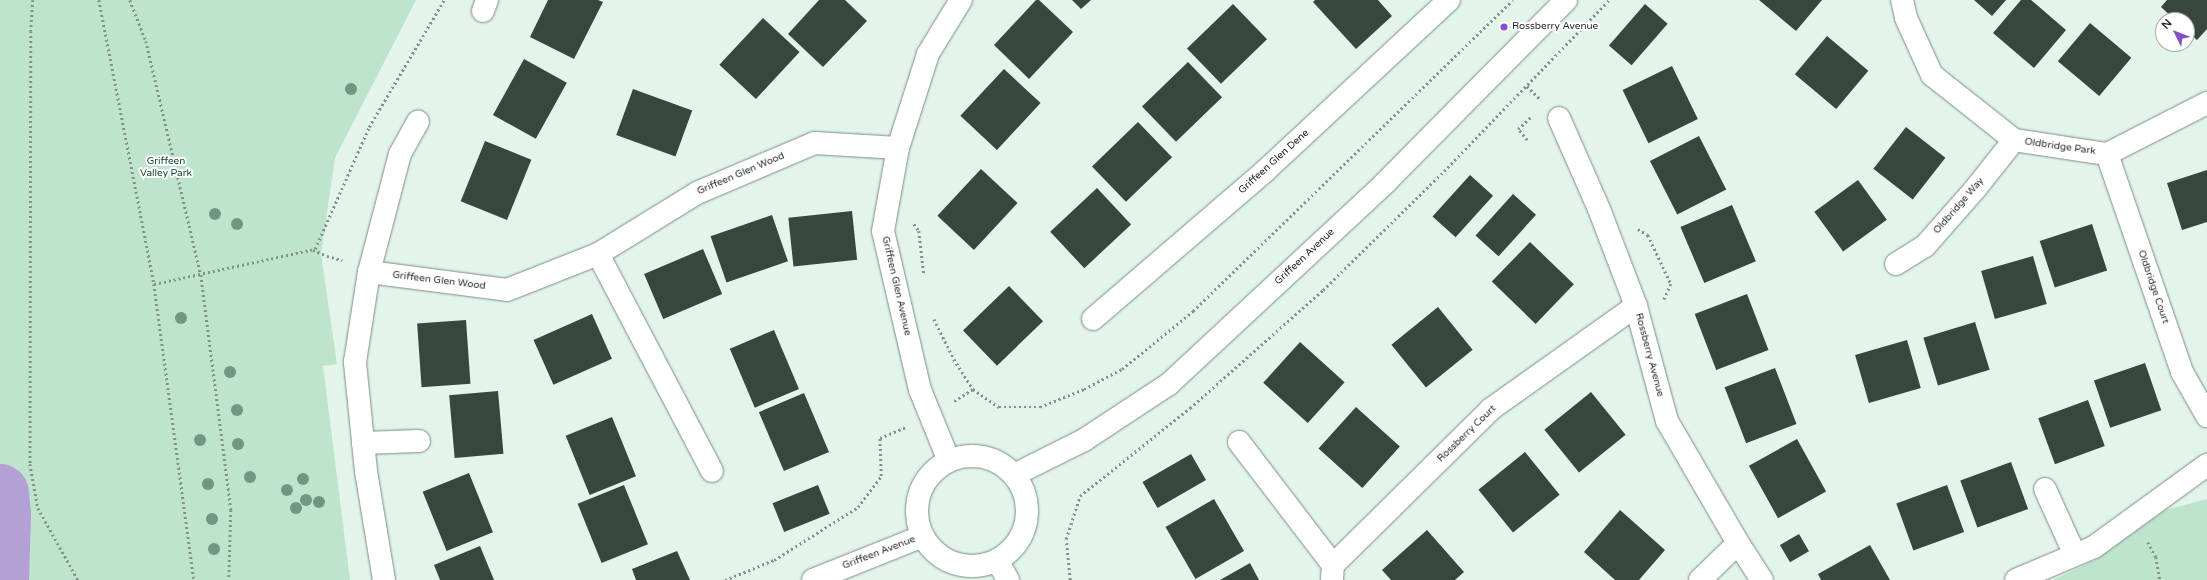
<!DOCTYPE html>
<style>
body{margin:0}
#map{position:relative;width:2207px;height:580px;overflow:hidden;background:#e3f5ea;font-family:"Varela Round",sans-serif}
div>[style]{position:absolute}
[style*='--x']{left:calc(var(--x)*1px);top:calc(var(--y)*1px);width:calc(var(--w)*1px);rotate:calc(var(--a)*1deg)}
.green>*{inset:0;background:#bee4ce}
.river>*{height:58px;margin:-29px;padding:0 29px;transform-origin:29px;border-radius:29px;background:#b3a1d5}
.building>*{inset:0;background:#37473e;transform-origin:0 0}
.path>*{height:2.5px;margin-top:-1.25px;transform-origin:0;background:repeating-linear-gradient(90deg,#85928a 0 2px,transparent 0 5px)}
.roads{filter:drop-shadow(0 0 1px #7c8d83) drop-shadow(0 0 1px #7c8d83)}
.minor>*{height:22px;margin:-11px;padding:0 11px;transform-origin:11px;border-radius:11px;background:#fff}
.minor>.ring{margin:-11px;padding:0;box-sizing:content-box;background:none;border:22px solid #fff;border-radius:50%}
.trees>*{width:12px;height:12px;margin:-6px;border-radius:50%;background:#739584}
.dots>*{width:11px;height:11px;translate:-50% -50%;box-sizing:border-box;border:2px solid #fff;border-radius:50%}
span{translate:-50% -50%;white-space:nowrap;text-align:center;line-height:1.15;-webkit-text-stroke:4px #fff;paint-order:stroke}
.poi-label{font-size:10px;color:#222925}
.left{translate:0 -50%;text-align:left}
.street-label{font-size:10px;color:#222925}
.park-label{font-size:10px;color:#174630}
.north{position:absolute;left:2155px;top:12px;width:40px;height:40px;box-sizing:border-box;background:#fff;border:1px solid #a7a9a8;border-radius:50%;rotate:313deg;font-size:11px;font-weight:700;line-height:16px;text-align:center;color:#222925}
.north::after{content:'';display:block;margin:auto;width:14px;height:18px;background:#8551c9;clip-path:polygon(50% 0,100% 100%,50% 72%,0 100%)}
</style>
<div id="map">
<div class="green">
<div style="clip-path:polygon(0 0,416px 0,335px 158px,321px 254px,337px 364px,323px 366px,350px 580px,0 580px)"></div>
<div style="clip-path:polygon(2207px 499px,2207px 580px,2053px 580px,2097px 559px,2165px 510px)"></div>
</div>
<div class="river">
<div style="--x:0;--y:493;--w:21;--a:85"></div>
<div style="--x:2;--y:514;--w:66;--a:91.7"></div>
</div>
<div class="building">
<div style="clip-path:polygon(548px 0,598px 0,603px 2px,574px 59px,530px 37px)"></div>
<div style="clip-path:polygon(819px 0,845px 0,867px 21px,823px 67px,788px 34px)"></div>
<div style="clip-path:polygon(1036px 0,1039px 0,1073px 32px,1029px 79px,994px 45px)"></div>
<div style="clip-path:polygon(1072px 0,1091px 0,1081px 9px)"></div>
<div style="clip-path:polygon(1315px 0,1378px 0,1392px 16px,1356px 49px,1313px 2px)"></div>
<div style="clip-path:polygon(1759px 0,1822px 0,1796px 31px)"></div>
<div style="clip-path:polygon(1974px 0,2006px 0,1992px 16px)"></div>
<div style="clip-path:polygon(2021px 0,2031px 0,2066px 30px,2034px 68px,1993px 33px)"></div>
<div style="clip-path:polygon(2167px 0,2207px 0,2207px 29px,2197px 40px,2187px 31px,2187px 20px,2175px 20px,2161px 7px)"></div>
<div style="left:1233px;top:4px;width:49px;height:64px;rotate:46deg"></div>
<div style="left:1645px;top:4px;width:30px;height:55px;rotate:41deg"></div>
<div style="left:763px;top:18px;width:50px;height:64px;rotate:43deg"></div>
<div style="left:2090px;top:23px;width:54px;height:50px;rotate:40deg"></div>
<div style="left:1827px;top:36px;width:54px;height:50px;rotate:40deg"></div>
<div style="left:524px;top:59px;width:49px;height:64px;rotate:29deg"></div>
<div style="left:1188px;top:62px;width:49px;height:64px;rotate:46deg"></div>
<div style="left:1672px;top:66px;width:59px;height:55px;rotate:64deg"></div>
<div style="left:1004px;top:69px;width:50px;height:64px;rotate:43deg"></div>
<div style="left:633px;top:89px;width:63px;height:49px;rotate:20deg"></div>
<div style="left:1138px;top:122px;width:49px;height:64px;rotate:46deg"></div>
<div style="left:1906px;top:127px;width:50px;height:53px;rotate:38deg"></div>
<div style="left:1699px;top:136px;width:60px;height:55px;rotate:63deg"></div>
<div style="left:485px;top:141px;width:50px;height:65px;rotate:22deg"></div>
<div style="left:981px;top:169px;width:50px;height:64px;rotate:43deg"></div>
<div style="clip-path:polygon(2207px 170px,2207px 222px,2182px 230px,2167px 183px)"></div>
<div style="left:1470px;top:175px;width:31px;height:56px;rotate:42deg"></div>
<div style="left:1858px;top:180px;width:49px;height:54px;rotate:54deg"></div>
<div style="left:1097px;top:188px;width:50px;height:64px;rotate:47deg"></div>
<div style="left:1513px;top:194px;width:31px;height:56px;rotate:42deg"></div>
<div style="left:1732px;top:205px;width:61px;height:56px;rotate:67deg"></div>
<div style="left:852px;top:211px;width:49px;height:64px;rotate:84deg"></div>
<div style="left:772px;top:215px;width:49px;height:65px;rotate:71deg"></div>
<div style="left:2092px;top:224px;width:49px;height:55px;rotate:72deg"></div>
<div style="left:1530px;top:242px;width:61px;height:55px;rotate:44deg"></div>
<div style="left:703px;top:249px;width:49px;height:64px;rotate:67deg"></div>
<div style="left:2033px;top:256px;width:50px;height:54px;rotate:74deg"></div>
<div style="left:1009px;top:286px;width:49px;height:64px;rotate:46deg"></div>
<div style="left:1747px;top:294px;width:60px;height:56px;rotate:69deg"></div>
<div style="left:1438px;top:307px;width:55px;height:60px;rotate:51deg"></div>
<div style="left:592px;top:314px;width:49px;height:64px;rotate:66deg"></div>
<div style="left:466px;top:320px;width:64px;height:49px;rotate:86deg"></div>
<div style="left:1975px;top:322px;width:50px;height:54px;rotate:73deg"></div>
<div style="left:774px;top:330px;width:64px;height:48px;rotate:67deg"></div>
<div style="left:1907px;top:340px;width:50px;height:54px;rotate:74deg"></div>
<div style="left:1300px;top:342px;width:60px;height:55px;rotate:42deg"></div>
<div style="left:2145px;top:363px;width:50px;height:54px;rotate:71deg"></div>
<div style="left:1775px;top:368px;width:60px;height:54px;rotate:69deg"></div>
<div style="left:498px;top:391px;width:63px;height:49px;rotate:85deg"></div>
<div style="left:1591px;top:392px;width:55px;height:60px;rotate:51deg"></div>
<div style="left:804px;top:393px;width:64px;height:49px;rotate:67deg"></div>
<div style="left:2088px;top:400px;width:49px;height:53px;rotate:70deg"></div>
<div style="left:1356px;top:407px;width:59px;height:56px;rotate:42deg"></div>
<div style="left:612px;top:417px;width:64px;height:50px;rotate:68deg"></div>
<div style="left:1797px;top:439px;width:60px;height:55px;rotate:61deg"></div>
<div style="left:1525px;top:452px;width:55px;height:60px;rotate:51deg"></div>
<div style="left:1191px;top:454px;width:30px;height:56px;rotate:60deg"></div>
<div style="left:2011px;top:462px;width:50px;height:54px;rotate:70deg"></div>
<div style="left:469px;top:473px;width:64px;height:50px;rotate:68deg"></div>
<div style="left:624px;top:485px;width:64px;height:50px;rotate:68deg"></div>
<div style="left:818px;top:485px;width:31px;height:49px;rotate:68deg"></div>
<div style="left:1947px;top:485px;width:50px;height:54px;rotate:70deg"></div>
<div style="left:1214px;top:499px;width:60px;height:56px;rotate:60deg"></div>
<div style="clip-path:polygon(1620px 510px,1665px 550px,1639px 580px,1615px 580px,1584px 552px)"></div>
<div style="clip-path:polygon(1427px 530px,1464px 572px,1455px 580px,1391px 580px,1382px 570px)"></div>
<div style="left:1799px;top:534px;width:20px;height:22px;rotate:60deg"></div>
<div style="clip-path:polygon(1870px 545px,1890px 580px,1821px 580px,1818px 574px)"></div>
<div style="clip-path:polygon(480px 546px,494px 580px,440px 580px,434px 565px)"></div>
<div style="clip-path:polygon(677px 551px,690px 580px,636px 580px,632px 569px)"></div>
<div style="clip-path:polygon(1250px 563px,1259px 580px,1220px 580px)"></div>
</div>
<div class="path">
<div style="--x:33;--y:0;--w:31;--a:94"></div>
<div style="--x:31;--y:31;--w:433;--a:90.1"></div>
<div style="--x:30;--y:464;--w:45;--a:79.7"></div>
<div style="--x:38;--y:508;--w:82;--a:60.9"></div>
<div style="--x:99;--y:0;--w:289;--a:79"></div>
<div style="--x:154;--y:284;--w:299;--a:82.3"></div>
<div style="--x:130;--y:0;--w:44;--a:68.7"></div>
<div style="--x:146;--y:41;--w:240;--a:76.8"></div>
<div style="--x:201;--y:275;--w:237;--a:82.7"></div>
<div style="--x:231;--y:510;--w:70;--a:91.6"></div>
<div style="--x:1527;--y:86;--w:18;--a:45"></div>
<div style="--x:1527;--y:140;--w:14;--a:-129"></div>
<div style="--x:1518;--y:129;--w:18;--a:-43"></div>
<div style="--x:914;--y:224;--w:9;--a:54"></div>
<div style="--x:919;--y:231;--w:44;--a:83.5"></div>
<div style="--x:1638;--y:229;--w:12;--a:31"></div>
<div style="--x:1648;--y:235;--w:54;--a:64.9"></div>
<div style="--x:1671;--y:284;--w:17;--a:114"></div>
<div style="--x:313;--y:250;--w:15;--a:23"></div>
<div style="--x:327;--y:256;--w:16;--a:15"></div>
<div style="--x:154;--y:284;--w:165;--a:-12.3"></div>
<div style="--x:315;--y:249;--w:133;--a:-66.1"></div>
<div style="--x:369;--y:127;--w:147;--a:-59.4"></div>
<div style="--x:934;--y:319;--w:45;--a:63.4"></div>
<div style="--x:954;--y:359;--w:36;--a:58"></div>
<div style="--x:973;--y:389;--w:32;--a:35"></div>
<div style="--x:999;--y:407;--w:41;--a:0"></div>
<div style="--x:1040;--y:407;--w:48;--a:-22.2"></div>
<div style="--x:1084;--y:389;--w:43;--a:-27.8"></div>
<div style="--x:1122;--y:369;--w:92;--a:-39.2"></div>
<div style="--x:1193;--y:311;--w:446;--a:-44.2"></div>
<div style="--x:954;--y:401;--w:22;--a:-32"></div>
<div style="--x:2148;--y:542;--w:17;--a:62"></div>
<div style="--x:2156;--y:557;--w:23;--a:80"></div>
<div style="--x:725;--y:580;--w:53;--a:-22.2"></div>
<div style="--x:774;--y:560;--w:99;--a:-32.2"></div>
<div style="--x:858;--y:507;--w:39;--a:-53"></div>
<div style="--x:881;--y:476;--w:38;--a:-92"></div>
<div style="--x:880;--y:438;--w:28;--a:-23"></div>
<div style="--x:1070;--y:580;--w:41;--a:-95.6"></div>
<div style="--x:1066;--y:539;--w:45;--a:-72"></div>
<div style="--x:1080;--y:496;--w:141;--a:-38.7"></div>
<div style="--x:1190;--y:408;--w:178;--a:-41.6"></div>
<div style="--x:1323;--y:290;--w:170;--a:-44.5"></div>
<div style="--x:1444;--y:171;--w:238;--a:-46"></div>
</div>
<div class="roads">
<div class="minor">
<div style="--x:1902;--y:0;--w:18;--a:77"></div>
<div style="--x:1906;--y:18;--w:63;--a:65.5"></div>
<div style="--x:1932;--y:75;--w:105;--a:38.4"></div>
<div style="--x:2014;--y:140;--w:94;--a:8.6"></div>
<div style="--x:2107;--y:154;--w:112;--a:-27"></div>
<div style="--x:483;--y:11;--w:12;--a:-70"></div>
<div style="--x:1559;--y:118;--w:99;--a:66.3"></div>
<div style="--x:1599;--y:209;--w:104;--a:69.1"></div>
<div style="--x:1636;--y:306;--w:119;--a:74.9"></div>
<div style="--x:1667;--y:421;--w:141;--a:59.8"></div>
<div style="--x:1738;--y:543;--w:44;--a:57"></div>
<div style="--x:2107;--y:154;--w:231;--a:71"></div>
<div style="--x:2182;--y:372;--w:51;--a:60.4"></div>
<div style="--x:598;--y:254;--w:245;--a:62.3"></div>
<div style="--x:1896;--y:264;--w:34;--a:-32"></div>
<div style="--x:1925;--y:246;--w:77;--a:-48.7"></div>
<div style="--x:1976;--y:188;--w:61;--a:-51.6"></div>
<div style="--x:369;--y:272;--w:139;--a:7.4"></div>
<div style="--x:507;--y:290;--w:98;--a:-21.6"></div>
<div style="--x:598;--y:254;--w:116;--a:-31.6"></div>
<div style="--x:697;--y:193;--w:128;--a:-23"></div>
<div style="--x:815;--y:143;--w:83;--a:3.4"></div>
<div style="--x:1093;--y:319;--w:227;--a:-40.7"></div>
<div style="--x:1265;--y:171;--w:251;--a:-42.9"></div>
<div style="--x:1239;--y:442;--w:155;--a:52.6"></div>
<div style="--x:1333;--y:565;--w:14;--a:94"></div>
<div style="--x:363;--y:443;--w:56;--a:-2"></div>
<div class="ring" style="left:917px;top:456px;width:88px;height:88px"></div>
<div style="--x:949;--y:461;--w:77;--a:-112.2"></div>
<div style="--x:920;--y:390;--w:163;--a:-103.1"></div>
<div style="--x:883;--y:231;--w:84;--a:-79.8"></div>
<div style="--x:898;--y:148;--w:99;--a:-72.3"></div>
<div style="--x:928;--y:54;--w:63;--a:-58.6"></div>
<div style="--x:1014;--y:475;--w:78;--a:-26.6"></div>
<div style="--x:1084;--y:440;--w:102;--a:-33.4"></div>
<div style="--x:1169;--y:384;--w:296;--a:-42.9"></div>
<div style="--x:1386;--y:182;--w:256;--a:-45.3"></div>
<div style="--x:2045;--y:489;--w:72;--a:65.6"></div>
<div style="--x:997;--y:560;--w:23;--a:61"></div>
<div style="--x:1333;--y:565;--w:222;--a:-44.6"></div>
<div style="--x:1491;--y:409;--w:178;--a:-35.4"></div>
<div style="--x:384;--y:580;--w:110;--a:-99.4"></div>
<div style="--x:366;--y:471;--w:110;--a:-95.8"></div>
<div style="--x:355;--y:362;--w:91;--a:-81.2"></div>
<div style="--x:369;--y:272;--w:122;--a:-75.3"></div>
<div style="--x:400;--y:154;--w:37;--a:-61"></div>
<div style="--x:813;--y:580;--w:118;--a:-21.8"></div>
<div style="--x:1700;--y:580;--w:53;--a:-44.2"></div>
<div style="--x:2016;--y:580;--w:85;--a:-22.9"></div>
<div style="--x:2094;--y:547;--w:140;--a:-36"></div>
</div>
</div>
<div class="trees">
<div style="left:351px;top:89px"></div>
<div style="left:215px;top:214px"></div>
<div style="left:237px;top:224px"></div>
<div style="left:181px;top:318px"></div>
<div style="left:230px;top:372px"></div>
<div style="left:237px;top:410px"></div>
<div style="left:200px;top:440px"></div>
<div style="left:238px;top:444px"></div>
<div style="left:250px;top:477px"></div>
<div style="left:303px;top:479px"></div>
<div style="left:208px;top:484px"></div>
<div style="left:287px;top:490px"></div>
<div style="left:306px;top:500px"></div>
<div style="left:319px;top:502px"></div>
<div style="left:296px;top:508px"></div>
<div style="left:212px;top:519px"></div>
<div style="left:214px;top:549px"></div>
</div>
<div class="dots">
<div style="left:1504px;top:27px;background:#8551c9"></div>
</div>
<div class="poi-label">
<span class="left" style="left:1512px;top:27px">Rossberry Avenue</span>
</div>
<div class="street-label">
<span style="left:2060px;top:147px;rotate:8deg">Oldbridge Park</span>
<span style="left:1274px;top:162px;rotate:-42deg">Griffeen Glen Dene</span>
<span style="left:741px;top:174px;rotate:-23deg">Griffeen Glen Wood</span>
<span style="left:1959px;top:206px;rotate:-49deg">Oldbridge Way</span>
<span style="left:1305px;top:257px;rotate:-43deg">Griffeen Avenue</span>
<span style="left:439px;top:281px;rotate:7deg">Griffeen Glen Wood</span>
<span style="left:896px;top:286px;rotate:77deg">Griffeen Glen Avenue</span>
<span style="left:2153px;top:287px;rotate:71deg">Oldbridge Court</span>
<span style="left:1649px;top:355px;rotate:75deg">Rossberry Avenue</span>
<span style="left:1467px;top:434px;rotate:-44deg">Rossberry Court</span>
<span style="left:879px;top:553px;rotate:-21deg">Griffeen Avenue</span>
</div>
<div class="park-label">
<span style="left:166px;top:167px">Griffeen<br>Valley Park</span>
</div>
<div class="north">N</div>
</div>
